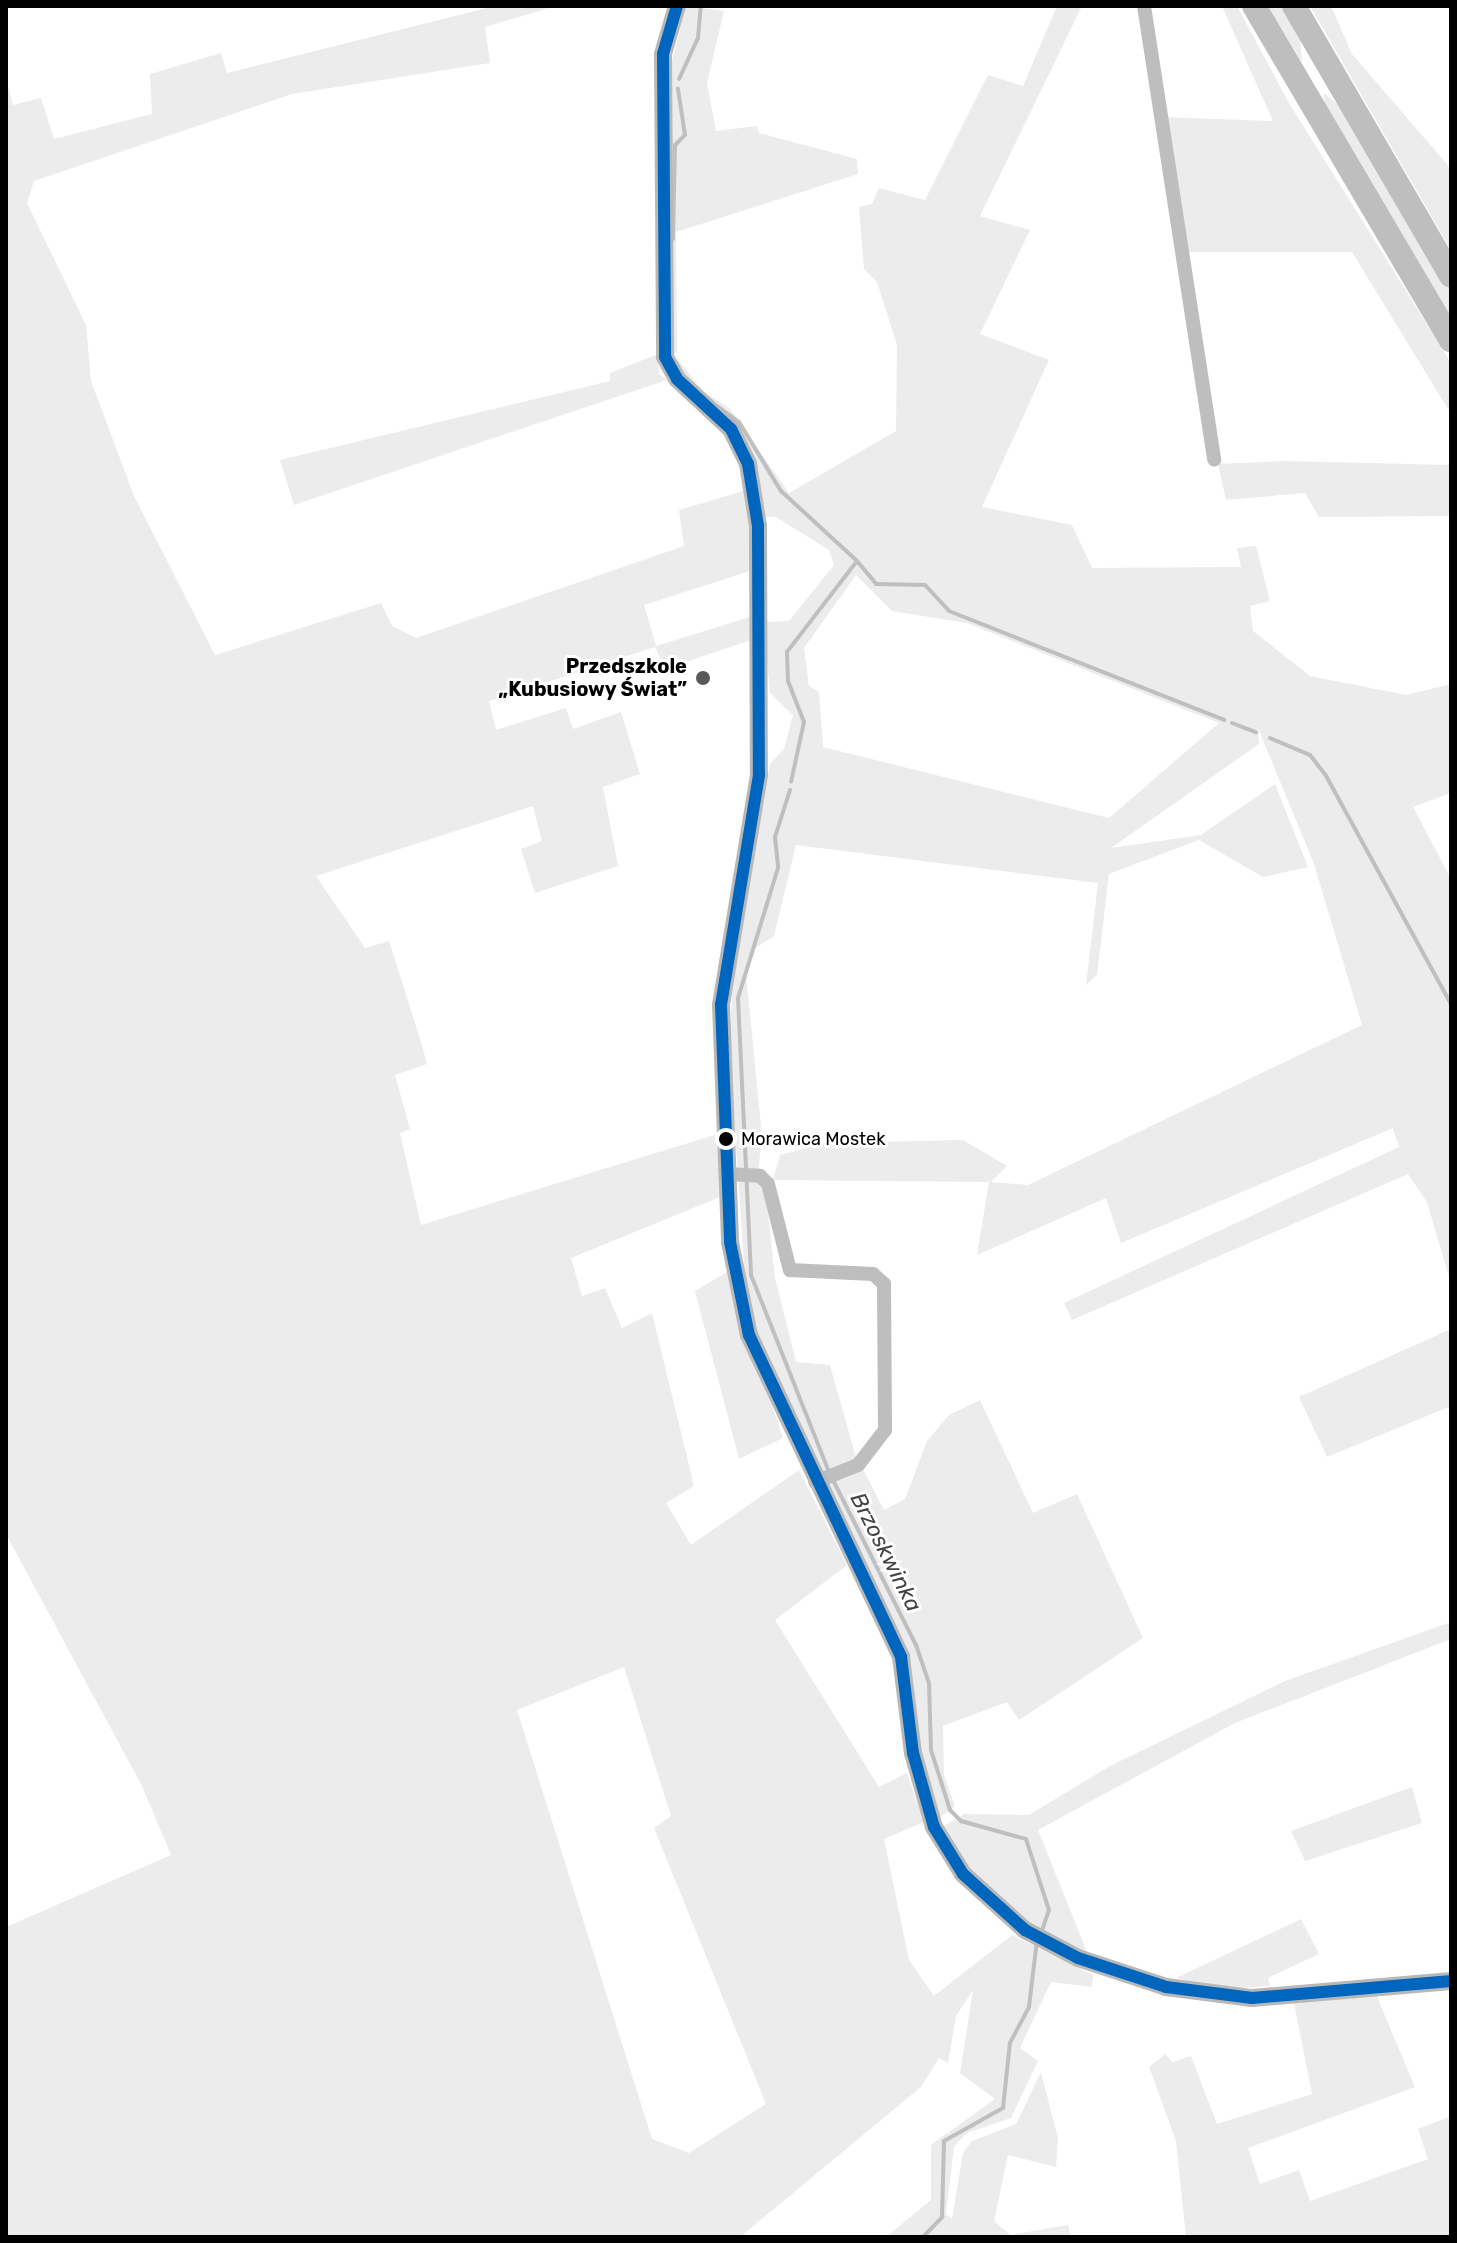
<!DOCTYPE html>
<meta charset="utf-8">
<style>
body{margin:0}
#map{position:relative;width:1457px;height:2243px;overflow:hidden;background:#fff;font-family:Rubik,sans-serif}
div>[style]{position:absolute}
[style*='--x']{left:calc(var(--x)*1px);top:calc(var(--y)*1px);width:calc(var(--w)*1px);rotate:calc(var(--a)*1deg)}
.green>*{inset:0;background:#ececec}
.stream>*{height:4px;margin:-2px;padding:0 2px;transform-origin:2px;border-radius:2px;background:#bfbfbf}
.street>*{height:14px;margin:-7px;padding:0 7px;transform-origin:7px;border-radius:7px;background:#bebebe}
.secondary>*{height:18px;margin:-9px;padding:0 9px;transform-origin:9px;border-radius:9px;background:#b8b8b8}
.highway>*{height:24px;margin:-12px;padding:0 12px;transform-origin:12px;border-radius:12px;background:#bebebe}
.bus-1>*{height:12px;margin:-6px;padding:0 6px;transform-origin:6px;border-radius:6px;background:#0065bd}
.dots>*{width:22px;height:22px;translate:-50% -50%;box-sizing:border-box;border:4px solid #fff;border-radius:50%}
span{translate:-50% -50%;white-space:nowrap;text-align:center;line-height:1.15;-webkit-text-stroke:6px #fff;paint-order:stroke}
.bus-label{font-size:18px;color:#000}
.left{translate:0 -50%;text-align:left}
.poi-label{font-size:20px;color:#000;font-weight:700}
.right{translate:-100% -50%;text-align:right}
.water-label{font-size:22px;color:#444;font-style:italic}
.frame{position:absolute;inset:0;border:8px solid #000;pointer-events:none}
</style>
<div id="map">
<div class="green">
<div style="clip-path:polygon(evenodd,495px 6px,556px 6px,485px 27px,490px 63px,292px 94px,34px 181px,27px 203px,86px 325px,91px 381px,134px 496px,215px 655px,381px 603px,392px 626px,416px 638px,684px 546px,679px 510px,750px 489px,750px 571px,644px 605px,656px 646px,750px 617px,751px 640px,665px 669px,655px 647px,489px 701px,496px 730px,566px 708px,573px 729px,621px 712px,640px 774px,603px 787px,618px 866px,535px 893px,521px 849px,542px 841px,533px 806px,316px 876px,365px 948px,389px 941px,421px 1042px,427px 1064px,395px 1075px,410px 1129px,400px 1133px,421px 1225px,721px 1133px,720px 1197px,571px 1258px,582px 1296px,605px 1288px,622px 1328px,652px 1313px,694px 1486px,666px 1503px,691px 1545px,799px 1470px,847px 1565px,775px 1620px,879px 1787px,907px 1773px,924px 1822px,884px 1839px,909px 1960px,934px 1996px,1012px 1935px,1093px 1975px,1092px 1987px,1051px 1982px,1020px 2048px,1038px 2061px,1011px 2118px,967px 2133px,954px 2147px,946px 2214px,952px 2219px,963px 2153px,972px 2141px,1016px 2124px,1041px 2072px,1058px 2138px,1056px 2167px,1008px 2155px,994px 2221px,1011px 2235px,1068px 2225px,1071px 2237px,886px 2237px,931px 2200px,931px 2145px,995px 2099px,960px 2073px,973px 1990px,956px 2016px,948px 2063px,939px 2058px,921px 2087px,740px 2237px,6px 2237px,6px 1927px,171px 1855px,142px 1786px,6px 1534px,6px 79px,13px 105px,41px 98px,54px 139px,152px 114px,150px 74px,221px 53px,227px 73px,495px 6px,624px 1667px,671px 1816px,654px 1828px,766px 2104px,689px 2153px,652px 2139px,517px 1710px,624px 1667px)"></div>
<div style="clip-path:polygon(686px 6px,724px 11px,707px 83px,716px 131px,757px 126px,759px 133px,857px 159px,858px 174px,676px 232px,677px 352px,670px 355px,670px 69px)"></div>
<div style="clip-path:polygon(evenodd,1057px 6px,1082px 6px,980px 216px,1030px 230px,980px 334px,1049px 360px,982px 507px,1072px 525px,1092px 568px,1241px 567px,1237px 548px,1256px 546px,1270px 601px,1250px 606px,1253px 631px,1310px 676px,1406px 695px,1451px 684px,1451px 793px,1413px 807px,1451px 879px,1451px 1284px,1427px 1202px,1408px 1174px,1072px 1320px,1064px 1303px,1399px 1147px,1393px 1128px,1121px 1243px,1106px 1198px,977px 1255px,989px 1182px,773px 1180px,780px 1155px,826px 1143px,963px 1140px,1007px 1166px,991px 1182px,1028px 1185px,1362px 1025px,1314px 864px,1258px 728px,1259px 744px,1111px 848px,1201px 835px,1275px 784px,1308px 867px,1263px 877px,1199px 840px,1109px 874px,1097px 975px,1086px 985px,1098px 883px,796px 845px,774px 936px,754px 949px,746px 974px,762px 1136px,757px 1183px,766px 1194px,775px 1278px,796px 1362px,830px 1365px,855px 1454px,884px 1510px,905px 1499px,927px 1441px,949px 1415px,980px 1400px,1033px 1513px,1077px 1494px,1143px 1638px,1019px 1720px,1007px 1702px,943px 1726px,944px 1775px,955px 1806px,939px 1818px,924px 1775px,903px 1648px,761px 1345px,746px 1293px,729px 1045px,734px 963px,770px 764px,784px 749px,793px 715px,770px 693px,764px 622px,789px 621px,834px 565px,829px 550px,776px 517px,760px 517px,750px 463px,673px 364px,679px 361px,703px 391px,730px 409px,789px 493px,896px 431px,897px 345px,877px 282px,864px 269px,859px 207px,872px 204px,879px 188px,925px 200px,988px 75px,1023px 86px,1057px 6px,856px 575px,892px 611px,967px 623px,1219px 723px,1109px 818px,823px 747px,819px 692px,809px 686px,804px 648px,856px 575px)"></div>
<div style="clip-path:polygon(1222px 6px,1237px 6px,1289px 103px,1451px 363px,1451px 414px,1352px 252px,1185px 252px,1160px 117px,1273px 121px)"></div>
<div style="clip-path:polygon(1284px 6px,1300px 35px,1302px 63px,1268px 7px)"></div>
<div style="clip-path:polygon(1310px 6px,1331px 6px,1352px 54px,1451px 169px,1451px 250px)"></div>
<div style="clip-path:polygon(1324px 93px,1344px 110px,1451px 289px,1451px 323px,1326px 122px)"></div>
<div style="clip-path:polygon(658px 354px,659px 374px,667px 380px,294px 505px,280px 460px,610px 381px,610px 373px)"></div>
<div style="clip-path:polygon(1284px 461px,1451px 465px,1451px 516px,1319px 517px,1305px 493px,1226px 500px,1218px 464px)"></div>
<div style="clip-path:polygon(727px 1272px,783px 1438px,739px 1459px,695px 1291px)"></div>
<div style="clip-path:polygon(1451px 1329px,1451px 1406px,1327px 1457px,1299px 1397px)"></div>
<div style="clip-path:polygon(1451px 1622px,1451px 1639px,1235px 1723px,1038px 1830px,1087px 1952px,1029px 1926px,965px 1863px,944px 1826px,964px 1814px,1029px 1815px,1110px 1766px,1285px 1681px)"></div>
<div style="clip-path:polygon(1412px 1787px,1422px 1823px,1305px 1861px,1291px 1831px)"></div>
<div style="clip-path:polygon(1301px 1919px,1319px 1954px,1268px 1978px,1270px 1986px,1222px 1989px,1176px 1978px)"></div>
<div style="clip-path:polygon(1375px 1992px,1415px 2087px,1248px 2148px,1260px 2184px,1299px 2170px,1310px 2201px,1428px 2159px,1418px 2129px,1451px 2116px,1451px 2237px,1186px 2237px,1176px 2141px,1149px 2067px,1165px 2054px,1173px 2062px,1191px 2056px,1217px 2124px,1312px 2094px,1294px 2003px)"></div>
</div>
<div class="stream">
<div style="--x:679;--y:79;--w:45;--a:-65.1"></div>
<div style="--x:698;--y:38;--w:32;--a:-85"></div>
<div style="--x:673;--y:239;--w:94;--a:-88.8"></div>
<div style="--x:675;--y:145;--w:14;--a:-45"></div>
<div style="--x:685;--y:135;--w:47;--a:-98.7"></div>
<div style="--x:717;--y:406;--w:27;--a:36"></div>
<div style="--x:739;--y:422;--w:81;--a:58.7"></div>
<div style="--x:781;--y:491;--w:103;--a:42.6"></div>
<div style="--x:857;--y:561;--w:115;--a:127.6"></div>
<div style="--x:787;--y:652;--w:29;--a:88"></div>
<div style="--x:788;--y:681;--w:44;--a:68.7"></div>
<div style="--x:804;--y:722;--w:61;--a:102.2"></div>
<div style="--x:857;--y:561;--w:30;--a:50"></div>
<div style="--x:876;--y:584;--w:49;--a:1.2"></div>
<div style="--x:925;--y:585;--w:35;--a:47"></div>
<div style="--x:949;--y:611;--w:296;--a:21.6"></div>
<div style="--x:1232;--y:723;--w:26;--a:21"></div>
<div style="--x:1270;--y:738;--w:43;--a:23"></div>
<div style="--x:1310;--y:755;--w:24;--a:52"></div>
<div style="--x:1325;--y:774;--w:262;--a:61.3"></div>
<div style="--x:790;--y:790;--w:49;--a:107.7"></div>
<div style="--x:775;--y:837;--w:31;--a:84"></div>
<div style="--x:778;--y:868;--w:136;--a:107.1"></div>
<div style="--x:738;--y:998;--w:277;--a:87.3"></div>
<div style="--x:751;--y:1275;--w:212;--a:68.4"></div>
<div style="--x:833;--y:1480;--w:185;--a:63.3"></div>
<div style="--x:916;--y:1645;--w:40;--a:71.1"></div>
<div style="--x:929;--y:1683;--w:67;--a:88.3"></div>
<div style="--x:931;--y:1750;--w:63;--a:72.4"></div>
<div style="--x:950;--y:1810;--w:16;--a:45"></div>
<div style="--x:961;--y:1821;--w:67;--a:15.5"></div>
<div style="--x:1026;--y:1839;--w:75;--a:72.1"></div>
<div style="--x:1049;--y:1910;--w:24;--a:109"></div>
<div style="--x:923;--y:2237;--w:28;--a:-46"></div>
<div style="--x:942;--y:2217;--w:76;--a:-88.5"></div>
<div style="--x:944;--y:2141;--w:68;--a:-29.2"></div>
<div style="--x:1003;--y:2108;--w:65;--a:-83.9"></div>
<div style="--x:1010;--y:2043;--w:41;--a:-62.2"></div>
<div style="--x:1029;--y:2007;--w:67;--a:-83.2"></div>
</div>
<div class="street">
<div style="--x:1144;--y:6;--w:459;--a:81.2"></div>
<div style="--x:727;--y:1174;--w:33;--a:3"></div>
<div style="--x:760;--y:1176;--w:11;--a:45"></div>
<div style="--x:768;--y:1184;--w:89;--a:75.7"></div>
<div style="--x:790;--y:1270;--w:83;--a:2.8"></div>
<div style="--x:873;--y:1274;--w:15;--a:42"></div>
<div style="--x:884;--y:1284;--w:146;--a:89.6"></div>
<div style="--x:885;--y:1430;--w:44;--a:127.6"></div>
<div style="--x:858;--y:1465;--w:46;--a:158.4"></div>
</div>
<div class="secondary">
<div style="--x:677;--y:6;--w:50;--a:106.3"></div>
<div style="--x:663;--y:54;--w:303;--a:89.6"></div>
<div style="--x:665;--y:357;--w:25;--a:61"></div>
<div style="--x:677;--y:379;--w:74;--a:42.8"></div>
<div style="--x:731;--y:429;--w:39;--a:64"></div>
<div style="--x:748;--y:464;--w:63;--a:80.8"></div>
<div style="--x:758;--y:526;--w:249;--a:89.8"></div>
<div style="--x:759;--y:775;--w:233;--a:99.4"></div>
<div style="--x:721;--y:1005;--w:237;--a:87.8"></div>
<div style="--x:730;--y:1242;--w:95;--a:78.5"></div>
<div style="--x:749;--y:1335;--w:356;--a:64.7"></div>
<div style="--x:901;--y:1657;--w:97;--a:82.9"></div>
<div style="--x:913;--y:1753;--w:77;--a:74.2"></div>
<div style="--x:934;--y:1827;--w:55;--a:58.3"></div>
<div style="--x:963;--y:1874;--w:84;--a:42.1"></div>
<div style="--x:1025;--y:1930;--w:60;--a:27.8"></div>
<div style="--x:1078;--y:1958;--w:93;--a:18.2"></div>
<div style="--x:1166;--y:1987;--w:87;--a:7.3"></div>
<div style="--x:1252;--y:1998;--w:200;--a:-4.9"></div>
</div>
<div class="highway">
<div style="--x:1254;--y:6;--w:388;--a:59.5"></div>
<div style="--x:1294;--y:6;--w:312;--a:59.8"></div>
</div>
<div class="bus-1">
<div style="--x:677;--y:6;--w:50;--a:106.3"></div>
<div style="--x:663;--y:54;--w:303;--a:89.6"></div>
<div style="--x:665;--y:357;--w:25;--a:61"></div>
<div style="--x:677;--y:379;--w:74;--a:42.8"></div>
<div style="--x:731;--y:429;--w:39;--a:64"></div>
<div style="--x:748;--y:464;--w:63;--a:80.8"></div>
<div style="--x:758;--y:526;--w:249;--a:89.8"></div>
<div style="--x:759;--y:775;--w:233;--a:99.4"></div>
<div style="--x:721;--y:1005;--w:237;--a:87.8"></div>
<div style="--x:730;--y:1242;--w:95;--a:78.5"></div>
<div style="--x:749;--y:1335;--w:356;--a:64.7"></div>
<div style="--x:901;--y:1657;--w:97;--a:82.9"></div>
<div style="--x:913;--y:1753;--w:77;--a:74.2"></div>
<div style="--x:934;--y:1827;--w:55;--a:58.3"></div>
<div style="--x:963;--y:1874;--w:84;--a:42.1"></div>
<div style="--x:1025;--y:1930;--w:60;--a:27.8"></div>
<div style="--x:1078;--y:1958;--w:93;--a:18.2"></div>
<div style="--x:1166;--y:1987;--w:87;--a:7.3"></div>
<div style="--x:1252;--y:1998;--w:200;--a:-4.9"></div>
</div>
<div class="dots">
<div style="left:703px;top:678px;background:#595959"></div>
<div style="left:726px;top:1139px;background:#000"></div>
</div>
<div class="bus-label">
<span class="left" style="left:741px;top:1139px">Morawica Mostek</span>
</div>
<div class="poi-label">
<span class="right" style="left:687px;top:678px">Przedszkole<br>„Kubusiowy Świat”</span>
</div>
<div class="water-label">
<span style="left:886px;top:1552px;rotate:63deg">Brzoskwinka</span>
</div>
<div class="frame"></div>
</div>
